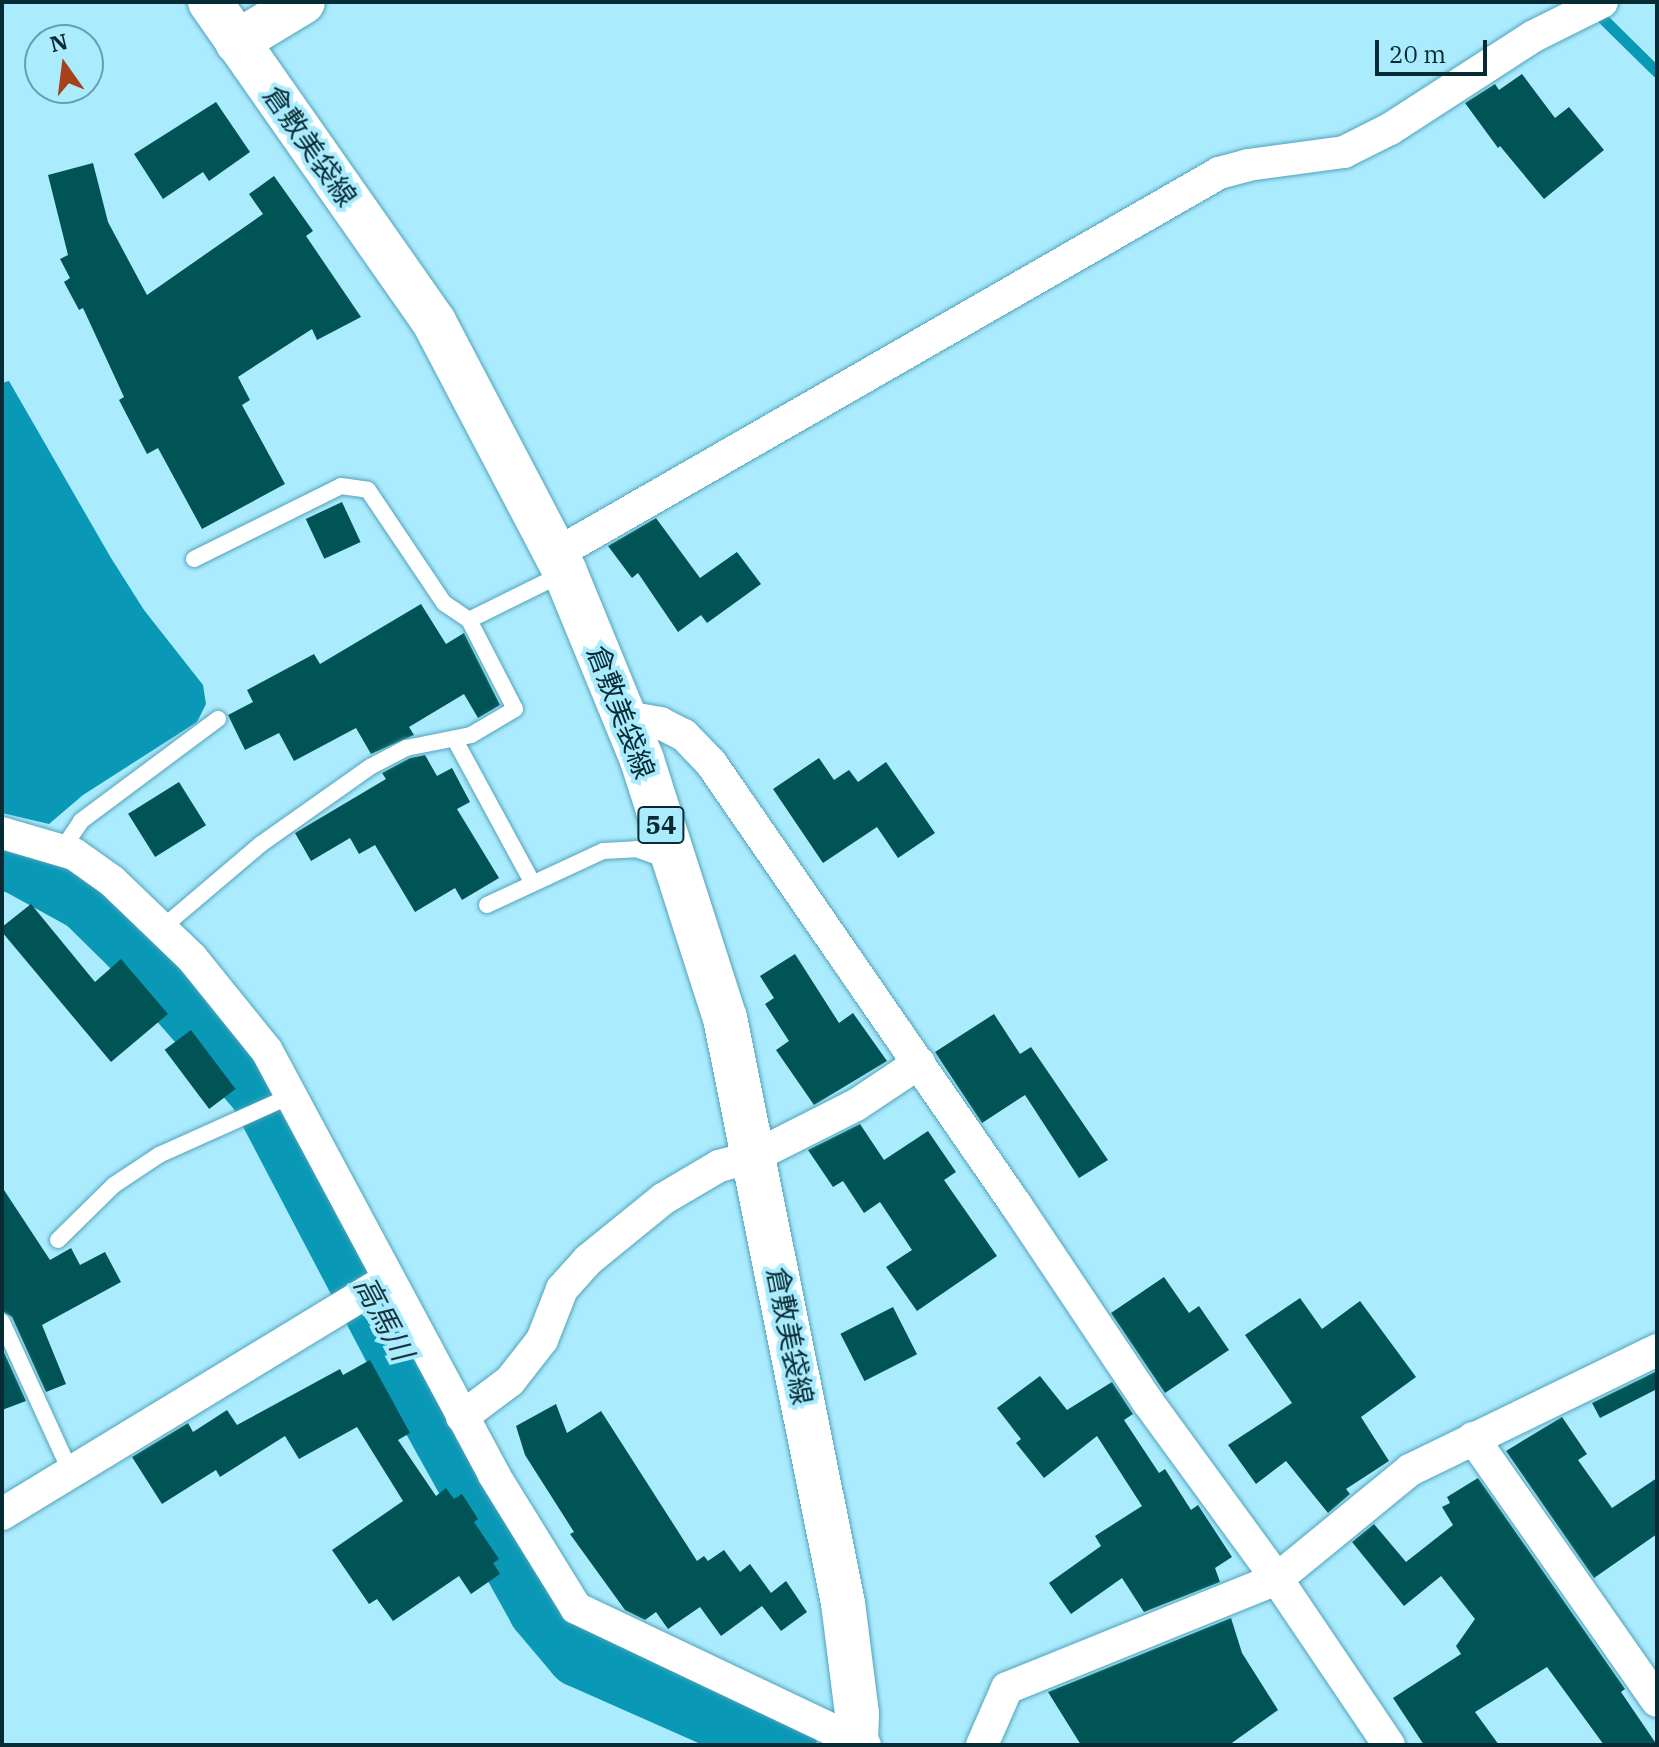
<!DOCTYPE html>
<meta charset="utf-8">
<style>
body{margin:0}
#map{position:relative;width:1659px;height:1747px;overflow:hidden;background:#abebfe;font-family:"IBM Plex Serif","Noto Sans JP",serif}
div>[style]{position:absolute}
[style*='--x']{left:calc(var(--x)*1px);top:calc(var(--y)*1px);width:calc(var(--w)*1px);rotate:calc(var(--a)*1deg)}
.water>*{inset:0;background:#0999b7}
.stream>*{height:11px;margin:-5.5px;padding:0 5.5px;transform-origin:5.5px;border-radius:5.5px;background:#0999b7}
.river>*{height:66px;margin:-33px;padding:0 33px;transform-origin:33px;border-radius:33px;background:#0999b7}
.building>*{inset:0;background:#005456;transform-origin:0 0}
.roads{filter:drop-shadow(0 0 2px #52a3ba) drop-shadow(0 0 2px #52a3ba)}
.lane>*{height:16px;margin:-8px;padding:0 8px;transform-origin:8px;border-radius:8px;background:#fff}
.street>*{height:32px;margin:-16px;padding:0 16px;transform-origin:16px;border-radius:16px;background:#fff}
.secondary>*{height:44px;margin:-22px;padding:0 22px;transform-origin:22px;border-radius:22px;background:#fff}
.primary>*{height:44px;margin:-22px;padding:0 22px;transform-origin:22px;border-radius:22px;background:#fff}
span{translate:-50% -50%;white-space:nowrap;text-align:center;line-height:1.15;-webkit-text-stroke:8px #abebfe;paint-order:stroke}
.shield-label span{padding:2px 6px;background:#abebfe;border:2px solid;border-radius:6px;-webkit-text-stroke-width:0}
.shield-label{font-size:26px;color:#072b34;font-weight:700}
.street-label{font-size:28px;color:#072b34}
.water-label{font-size:30px;color:#1a343b;font-style:italic}
.frame{position:absolute;inset:0;border:4px solid #072b34;pointer-events:none}
.north{position:absolute;left:24px;top:24px;width:80px;height:80px;box-sizing:border-box;background:#abebfe;border:2px solid #699ead;border-radius:50%;rotate:346deg;font-size:22px;font-weight:700;line-height:32px;text-align:center;color:#072b34}
.north::after{content:'';display:block;margin:auto;width:28px;height:36px;background:#a7411c;clip-path:polygon(50% 0,100% 100%,50% 72%,0 100%)}
.scale{position:absolute;left:1375px;top:40px;width:112px;height:36px;box-sizing:border-box;border:4px solid #072b34;border-top:0;padding-left:10px;font-size:24px;line-height:28px;white-space:nowrap;color:#072b34;-webkit-text-stroke:6px #abebfe;paint-order:stroke}
</style>
<div id="map">
<div class="water">
<div style="clip-path:polygon(9px 381px,111px 558px,144px 610px,203px 685px,206px 704px,197px 722px,83px 795px,49px 824px,2px 813px,2px 383px)"></div>
</div>
<div class="stream">
<div style="--x:1592;--y:8;--w:91;--a:44.6"></div>
</div>
<div class="river">
<div style="--x:2;--y:857;--w:16;--a:14"></div>
<div style="--x:18;--y:861;--w:79;--a:28.8"></div>
<div style="--x:87;--y:899;--w:63;--a:44.4"></div>
<div style="--x:132;--y:943;--w:196;--a:48.7"></div>
<div style="--x:261;--y:1090;--w:312;--a:62.3"></div>
<div style="--x:406;--y:1366;--w:278;--a:60.9"></div>
<div style="--x:541;--y:1609;--w:59;--a:49.8"></div>
<div style="--x:579;--y:1654;--w:224;--a:23.9"></div>
</div>
<div class="building">
<div style="clip-path:polygon(1522px 74px,1555px 118px,1569px 107px,1604px 150px,1544px 199px,1500px 146px,1498px 148px,1465px 103px,1495px 84px,1499px 90px)"></div>
<div style="clip-path:polygon(216px 102px,250px 152px,209px 181px,203px 172px,163px 199px,134px 154px)"></div>
<div style="clip-path:polygon(93px 163px,108px 222px,147px 295px,263px 214px,249px 194px,274px 176px,313px 231px,306px 236px,361px 317px,317px 340px,312px 329px,238px 377px,250px 400px,242px 405px,285px 484px,202px 529px,158px 448px,147px 454px,119px 400px,124px 397px,83px 308px,79px 310px,64px 282px,70px 278px,60px 259px,68px 255px,48px 175px)"></div>
<div style="left:342px;top:502px;width:44px;height:40px;rotate:65deg"></div>
<div style="clip-path:polygon(656px 518px,700px 578px,737px 552px,761px 584px,707px 623px,701px 615px,678px 632px,638px 573px,632px 578px,608px 546px)"></div>
<div style="clip-path:polygon(421px 604px,446px 644px,464px 633px,500px 705px,478px 718px,464px 694px,409px 727px,414px 735px,371px 754px,356px 728px,294px 761px,279px 733px,245px 750px,228px 715px,253px 702px,247px 690px,314px 654px,320px 664px)"></div>
<div style="clip-path:polygon(425px 755px,437px 776px,452px 768px,470px 802px,457px 809px,499px 878px,462px 900px,455px 888px,415px 912px,375px 845px,359px 854px,350px 838px,311px 861px,295px 833px,386px 779px,382px 773px,410px 758px)"></div>
<div style="clip-path:polygon(819px 758px,834px 780px,849px 770px,858px 782px,886px 762px,935px 833px,898px 858px,877px 827px,823px 863px,773px 789px)"></div>
<div style="left:179px;top:782px;width:51px;height:60px;rotate:58deg"></div>
<div style="clip-path:polygon(31px 904px,95px 982px,121px 959px,168px 1014px,111px 1062px,2px 932px,2px 927px)"></div>
<div style="clip-path:polygon(795px 954px,839px 1023px,853px 1013px,887px 1061px,814px 1105px,776px 1050px,789px 1041px,765px 1004px,774px 998px,760px 976px)"></div>
<div style="clip-path:polygon(994px 1014px,1020px 1054px,1031px 1047px,1108px 1160px,1079px 1178px,1025px 1095px,982px 1123px,935px 1052px)"></div>
<div style="left:191px;top:1030px;width:74px;height:33px;rotate:53deg"></div>
<div style="clip-path:polygon(860px 1124px,884px 1160px,928px 1131px,956px 1172px,944px 1180px,997px 1256px,917px 1311px,886px 1267px,912px 1250px,880px 1202px,864px 1213px,843px 1181px,833px 1187px,808px 1150px)"></div>
<div style="clip-path:polygon(2px 1187px,50px 1260px,71px 1248px,80px 1265px,105px 1252px,121px 1282px,42px 1325px,66px 1384px,46px 1392px,12px 1317px,2px 1311px)"></div>
<div style="clip-path:polygon(1164px 1277px,1189px 1313px,1199px 1306px,1229px 1350px,1165px 1393px,1111px 1313px)"></div>
<div style="clip-path:polygon(1300px 1298px,1322px 1329px,1360px 1301px,1416px 1377px,1361px 1417px,1389px 1461px,1346px 1489px,1350px 1494px,1328px 1513px,1286px 1461px,1256px 1484px,1228px 1445px,1292px 1403px,1245px 1335px)"></div>
<div style="left:893px;top:1307px;width:53px;height:59px;rotate:63deg"></div>
<div style="clip-path:polygon(2px 1348px,26px 1401px,2px 1410px)"></div>
<div style="clip-path:polygon(370px 1360px,410px 1433px,398px 1440px,436px 1496px,446px 1488px,454px 1499px,462px 1494px,478px 1519px,474px 1522px,499px 1559px,493px 1563px,500px 1574px,471px 1594px,459px 1576px,393px 1621px,377px 1599px,369px 1604px,332px 1550px,403px 1501px,357px 1427px,299px 1459px,285px 1436px,220px 1477px,216px 1470px,162px 1504px,132px 1457px,188px 1423px,193px 1432px,227px 1410px,237px 1425px,340px 1369px,343px 1375px)"></div>
<div style="clip-path:polygon(1657px 1371px,1657px 1389px,1600px 1418px,1592px 1403px)"></div>
<div style="clip-path:polygon(1040px 1376px,1067px 1410px,1112px 1382px,1133px 1414px,1124px 1420px,1159px 1473px,1165px 1469px,1191px 1510px,1198px 1505px,1232px 1557px,1215px 1568px,1220px 1582px,1144px 1612px,1122px 1578px,1071px 1614px,1049px 1583px,1101px 1546px,1095px 1536px,1142px 1506px,1097px 1436px,1044px 1478px,1016px 1443px,1021px 1439px,997px 1408px)"></div>
<div style="clip-path:polygon(556px 1404px,567px 1433px,601px 1411px,697px 1561px,704px 1556px,708px 1561px,724px 1550px,740px 1572px,750px 1564px,771px 1593px,786px 1581px,807px 1612px,781px 1631px,762px 1606px,721px 1636px,700px 1607px,668px 1629px,656px 1612px,645px 1620px,625px 1610px,570px 1534px,574px 1532px,525px 1455px,516px 1426px)"></div>
<div style="clip-path:polygon(1562px 1417px,1587px 1454px,1578px 1460px,1612px 1508px,1657px 1478px,1657px 1534px,1594px 1578px,1506px 1451px)"></div>
<div style="clip-path:polygon(1478px 1478px,1625px 1689px,1621px 1692px,1657px 1745px,1604px 1745px,1547px 1667px,1475px 1712px,1499px 1745px,1424px 1745px,1393px 1698px,1461px 1654px,1456px 1646px,1475px 1619px,1441px 1576px,1404px 1606px,1352px 1542px,1374px 1524px,1406px 1562px,1453px 1525px,1442px 1507px,1450px 1503px,1447px 1497px)"></div>
<div style="clip-path:polygon(1231px 1618px,1242px 1653px,1278px 1710px,1229px 1745px,1081px 1745px,1048px 1692px)"></div>
</div>
<div class="roads">
<div class="lane">
<div style="--x:194;--y:559;--w:164;--a:-26.4"></div>
<div style="--x:341;--y:486;--w:27;--a:8"></div>
<div style="--x:368;--y:490;--w:136;--a:56.1"></div>
<div style="--x:444;--y:603;--w:30;--a:34"></div>
<div style="--x:469;--y:620;--w:106;--a:-26.3"></div>
<div style="--x:455;--y:740;--w:162;--a:61.5"></div>
<div style="--x:61;--y:851;--w:36;--a:-56"></div>
<div style="--x:81;--y:821;--w:171;--a:-36.7"></div>
<div style="--x:487;--y:905;--w:128;--a:-25"></div>
<div style="--x:603;--y:851;--w:33;--a:-3"></div>
<div style="--x:636;--y:849;--w:33;--a:20"></div>
<div style="--x:162;--y:928;--w:130;--a:-40.3"></div>
<div style="--x:261;--y:844;--w:133;--a:-35.2"></div>
<div style="--x:370;--y:767;--w:41;--a:-27.8"></div>
<div style="--x:406;--y:748;--w:66;--a:-11.3"></div>
<div style="--x:471;--y:735;--w:51;--a:-30.6"></div>
<div style="--x:515;--y:709;--w:100;--a:-117.3"></div>
<div style="--x:58;--y:1240;--w:78;--a:-44.5"></div>
<div style="--x:114;--y:1185;--w:54;--a:-33.7"></div>
<div style="--x:159;--y:1155;--w:144;--a:-24.2"></div>
<div style="--x:2;--y:1322;--w:166;--a:65.4"></div>
</div>
<div class="street">
<div style="--x:554;--y:555;--w:767;--a:-29.87"></div>
<div style="--x:1219;--y:173;--w:30;--a:-15"></div>
<div style="--x:1248;--y:165;--w:97;--a:-7.7"></div>
<div style="--x:1344;--y:152;--w:51;--a:-26.6"></div>
<div style="--x:1390;--y:129;--w:171;--a:-32.9"></div>
<div style="--x:1534;--y:36;--w:76;--a:-26.6"></div>
<div style="--x:626;--y:717;--w:35;--a:10"></div>
<div style="--x:660;--y:723;--w:27;--a:27"></div>
<div style="--x:684;--y:735;--w:39;--a:46"></div>
<div style="--x:711;--y:763;--w:537;--a:55.39"></div>
<div style="--x:1016;--y:1205;--w:237;--a:56.2"></div>
<div style="--x:1148;--y:1402;--w:219;--a:53.9"></div>
<div style="--x:1277;--y:1579;--w:200;--a:56"></div>
<div style="--x:2;--y:833;--w:75;--a:16.3"></div>
<div style="--x:74;--y:854;--w:47;--a:35.4"></div>
<div style="--x:112;--y:881;--w:111;--a:43.9"></div>
<div style="--x:192;--y:958;--w:119;--a:51.1"></div>
<div style="--x:267;--y:1051;--w:481;--a:61.8"></div>
<div style="--x:494;--y:1475;--w:156;--a:58.3"></div>
<div style="--x:576;--y:1608;--w:320;--a:25.4"></div>
<div style="--x:462;--y:1417;--w:60;--a:-36.9"></div>
<div style="--x:510;--y:1381;--w:52;--a:-52"></div>
<div style="--x:542;--y:1340;--w:55;--a:-68.6"></div>
<div style="--x:562;--y:1289;--w:39;--a:-48"></div>
<div style="--x:588;--y:1260;--w:97;--a:-39.1"></div>
<div style="--x:663;--y:1199;--w:65;--a:-30.5"></div>
<div style="--x:719;--y:1166;--w:35;--a:-15"></div>
<div style="--x:753;--y:1157;--w:115;--a:-26.8"></div>
<div style="--x:856;--y:1105;--w:76;--a:-33.7"></div>
<div style="--x:1473;--y:1438;--w:321;--a:55"></div>
<div style="--x:2;--y:1514;--w:451;--a:-31.3"></div>
<div style="--x:982;--y:1745;--w:62;--a:-66.3"></div>
<div style="--x:1007;--y:1688;--w:291;--a:-22"></div>
<div style="--x:1277;--y:1579;--w:172;--a:-39.3"></div>
<div style="--x:1410;--y:1470;--w:275;--a:-25.9"></div>
</div>
<div class="secondary">
<div style="--x:237;--y:42;--w:77;--a:-31.2"></div>
</div>
<div class="primary">
<div style="--x:210;--y:2;--w:391;--a:55"></div>
<div style="--x:434;--y:322;--w:282;--a:62.3"></div>
<div style="--x:565;--y:572;--w:203;--a:67.7"></div>
<div style="--x:642;--y:760;--w:271;--a:72.2"></div>
<div style="--x:725;--y:1018;--w:597;--a:78.6"></div>
<div style="--x:843;--y:1603;--w:112;--a:82.8"></div>
<div style="--x:857;--y:1714;--w:31;--a:92"></div>
</div>
</div>
<div class="shield-label">
<span style="left:661px;top:825px">54</span>
</div>
<div class="street-label">
<span style="left:310px;top:146px;rotate:55deg">倉敷美袋線</span>
<span style="left:621px;top:712px;rotate:69deg">倉敷美袋線</span>
<span style="left:790px;top:1336px;rotate:79deg">倉敷美袋線</span>
</div>
<div class="water-label">
<span style="left:384px;top:1318px;rotate:62deg">高馬川</span>
</div>
<div class="frame"></div>
<div class="north">N</div>
<div class="scale">20 m</div>
</div>
